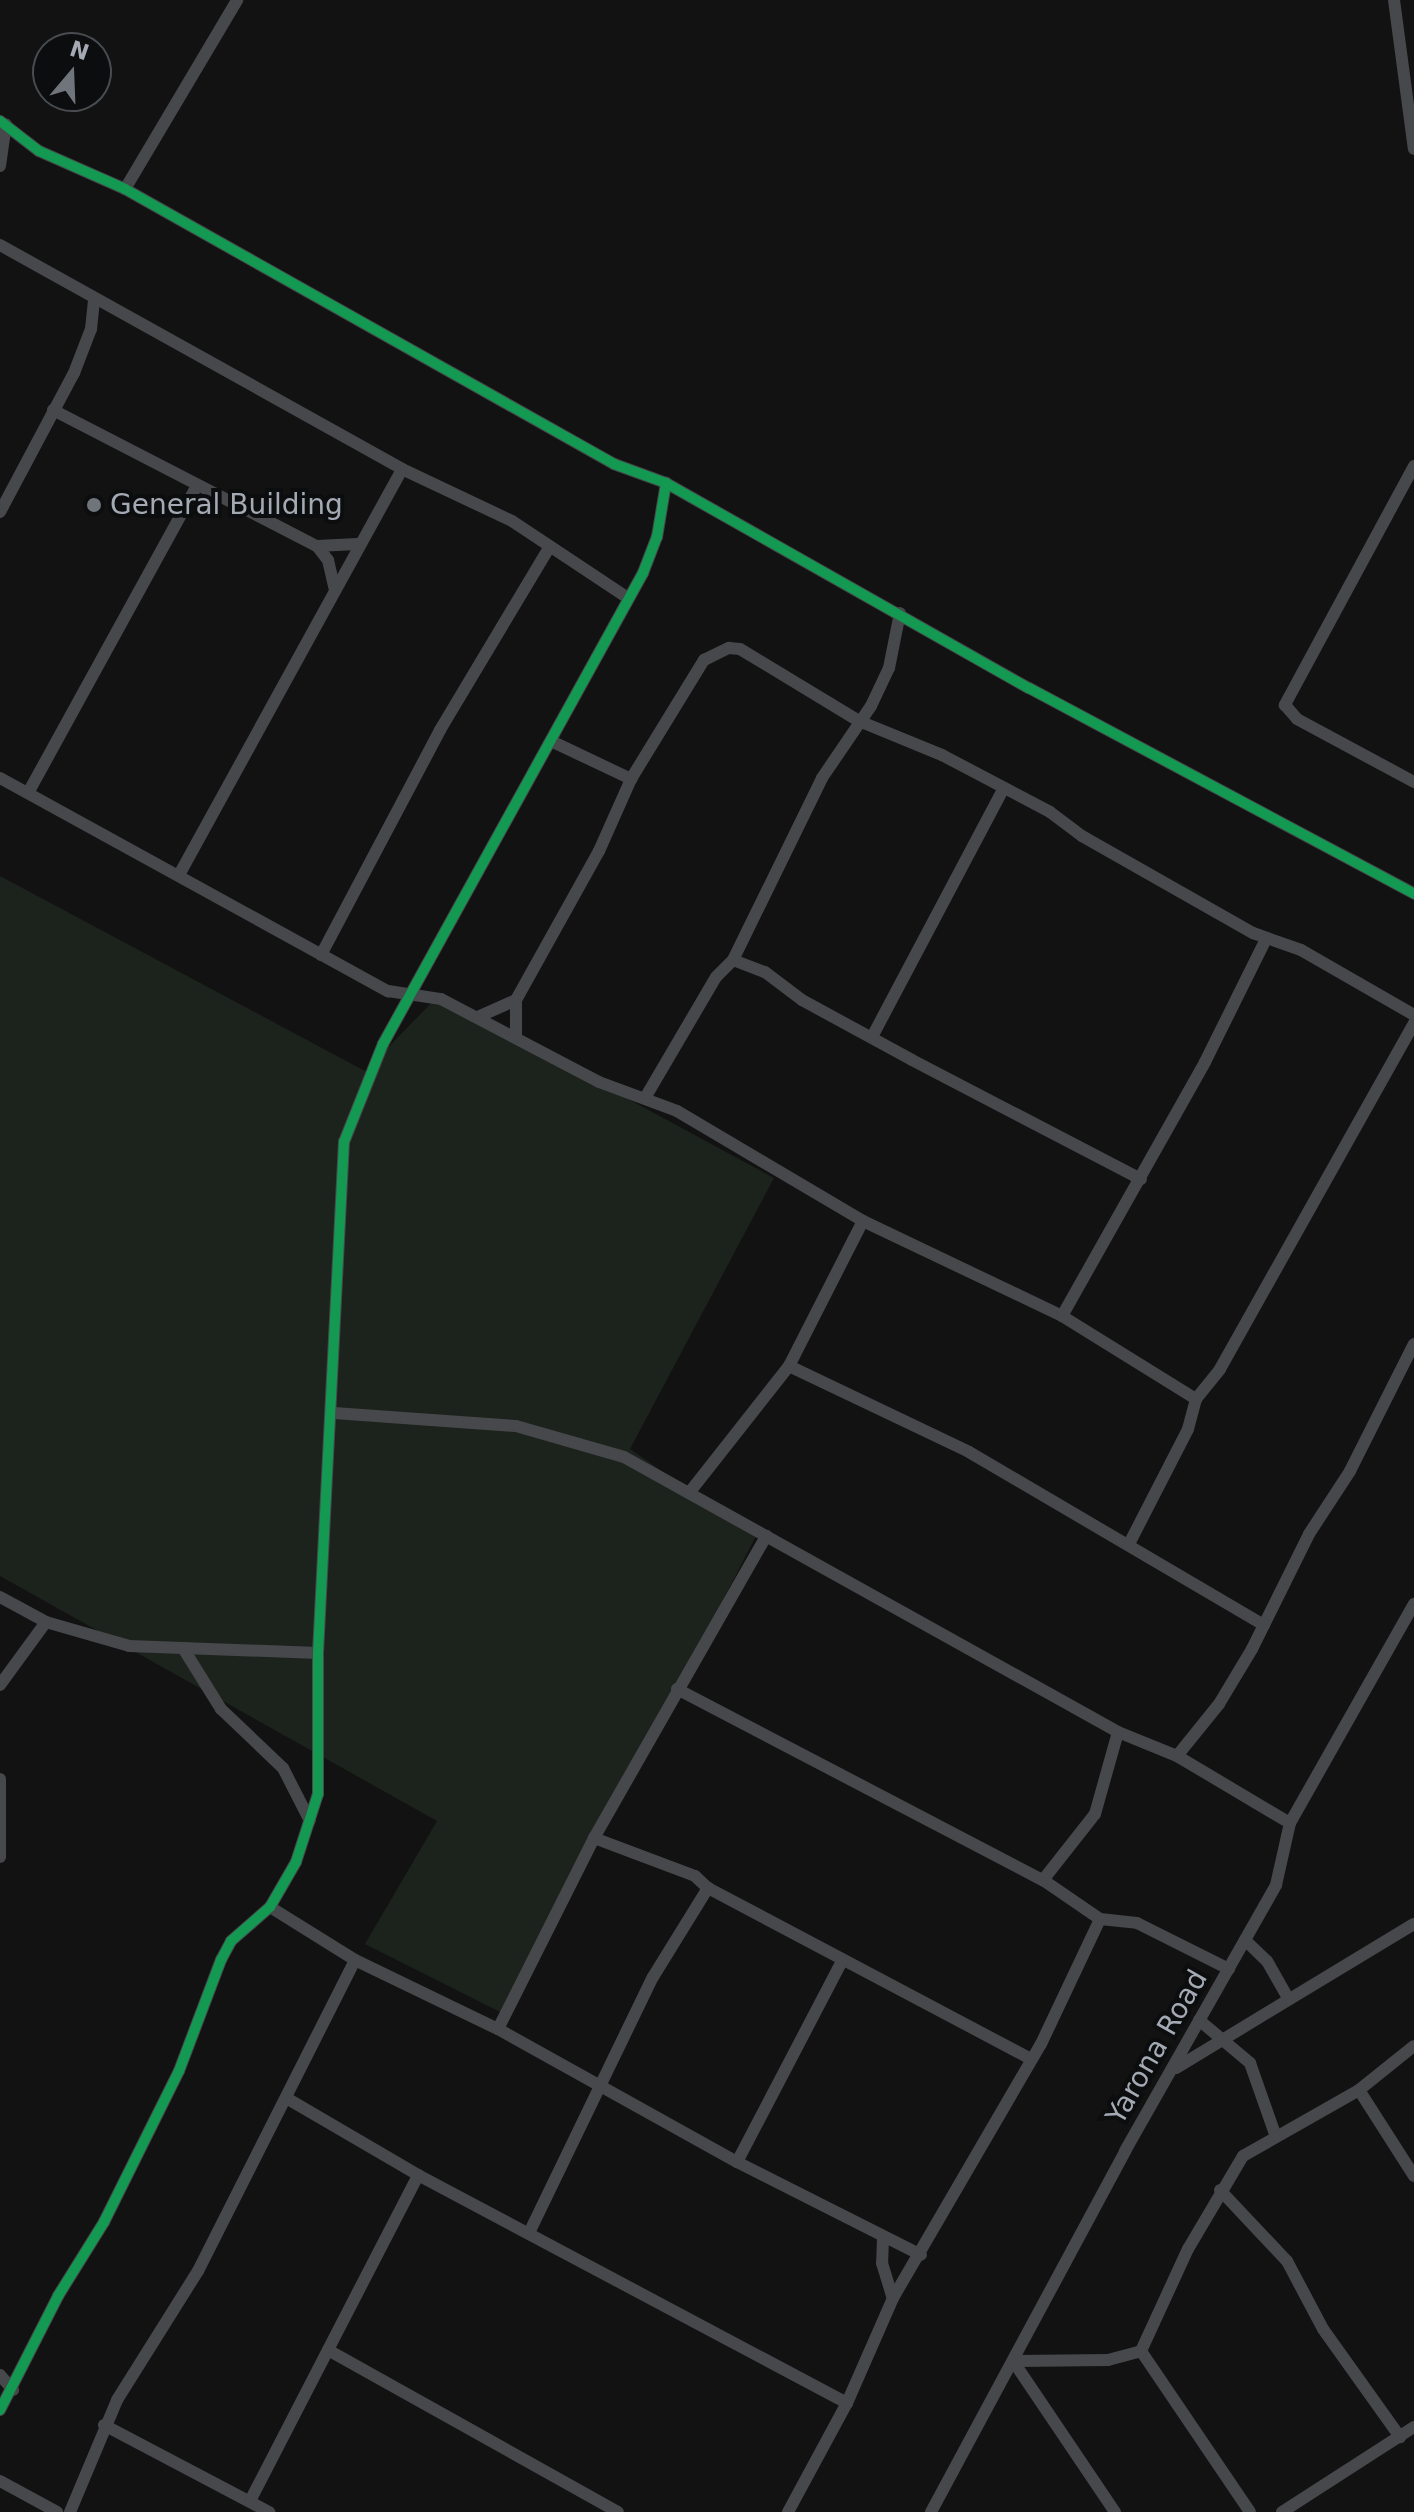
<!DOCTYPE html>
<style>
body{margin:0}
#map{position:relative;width:1414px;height:2512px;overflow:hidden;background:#121212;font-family:"DejaVu Sans",sans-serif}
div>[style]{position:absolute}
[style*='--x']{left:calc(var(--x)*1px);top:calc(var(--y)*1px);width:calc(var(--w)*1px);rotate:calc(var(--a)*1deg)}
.green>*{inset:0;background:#1c221c}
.minor>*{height:12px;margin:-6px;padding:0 6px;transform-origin:6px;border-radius:6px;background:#46484b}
.cycleway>*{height:10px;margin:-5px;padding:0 5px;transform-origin:5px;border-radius:5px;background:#139951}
.dots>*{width:22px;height:22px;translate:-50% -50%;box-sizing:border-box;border:4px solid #0c0d0e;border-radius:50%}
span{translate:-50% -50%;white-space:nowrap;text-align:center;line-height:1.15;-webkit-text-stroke:8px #0c0d0e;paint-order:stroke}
.poi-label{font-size:28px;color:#a3aab3}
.left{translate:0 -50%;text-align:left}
.street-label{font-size:28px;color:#a3aab3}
.north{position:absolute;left:32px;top:32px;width:80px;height:80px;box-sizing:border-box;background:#0c0d0e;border:2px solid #484c50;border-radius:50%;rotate:19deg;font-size:22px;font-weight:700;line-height:32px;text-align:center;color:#a3aab3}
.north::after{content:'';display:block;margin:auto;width:28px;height:36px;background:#70757b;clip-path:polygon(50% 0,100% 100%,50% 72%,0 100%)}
</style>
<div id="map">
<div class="green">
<div style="clip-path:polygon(0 876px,365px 1071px,438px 996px,774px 1178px,630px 1449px,756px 1536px,508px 2016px,365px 1944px,437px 1821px,0 1576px)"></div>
</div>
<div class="minor">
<div style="--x:1394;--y:0;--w:150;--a:82.4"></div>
<div style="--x:0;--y:121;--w:49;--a:37.6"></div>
<div style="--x:39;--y:151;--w:94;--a:23.8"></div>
<div style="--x:125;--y:189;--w:561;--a:29.35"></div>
<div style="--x:614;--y:464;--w:55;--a:20.1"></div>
<div style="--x:666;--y:483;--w:417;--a:29.5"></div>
<div style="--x:1029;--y:688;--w:437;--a:28.1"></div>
<div style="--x:0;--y:166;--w:42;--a:-81.9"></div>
<div style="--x:125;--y:189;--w:220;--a:-59.3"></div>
<div style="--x:0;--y:245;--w:460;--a:29.1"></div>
<div style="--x:402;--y:469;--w:122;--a:25.3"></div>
<div style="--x:512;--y:521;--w:136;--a:33.6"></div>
<div style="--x:53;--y:410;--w:297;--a:27.3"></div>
<div style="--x:317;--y:546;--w:40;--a:-2.9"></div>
<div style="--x:1414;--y:466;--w:272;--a:118.4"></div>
<div style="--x:1285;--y:705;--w:18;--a:49"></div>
<div style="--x:1297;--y:719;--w:133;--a:28.3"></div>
<div style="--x:0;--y:512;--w:157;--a:-62"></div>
<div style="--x:74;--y:373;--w:47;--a:-68.9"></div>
<div style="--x:91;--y:329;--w:31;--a:-84"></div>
<div style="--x:317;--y:546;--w:18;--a:52"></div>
<div style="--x:328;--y:560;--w:28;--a:77"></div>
<div style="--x:551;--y:741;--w:89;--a:25.4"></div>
<div style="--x:0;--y:778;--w:443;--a:28.8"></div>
<div style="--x:388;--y:991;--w:54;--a:8.6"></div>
<div style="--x:441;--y:999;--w:178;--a:27.7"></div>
<div style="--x:599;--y:1082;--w:83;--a:20.4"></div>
<div style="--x:677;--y:1111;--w:216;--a:30.6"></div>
<div style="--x:863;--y:1221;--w:221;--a:25.5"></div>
<div style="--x:1062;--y:1316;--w:158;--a:31.8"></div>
<div style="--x:28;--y:793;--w:349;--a:-61.2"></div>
<div style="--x:179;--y:875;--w:463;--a:-61.2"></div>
<div style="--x:321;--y:955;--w:255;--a:-62.1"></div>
<div style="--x:440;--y:730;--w:214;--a:-59.1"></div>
<div style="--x:733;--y:960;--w:34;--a:21"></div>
<div style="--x:765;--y:972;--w:46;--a:37.1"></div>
<div style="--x:802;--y:1000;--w:125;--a:28.6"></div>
<div style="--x:912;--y:1060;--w:258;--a:27.5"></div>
<div style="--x:480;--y:1016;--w:39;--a:-24"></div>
<div style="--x:516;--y:1037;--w:37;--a:-90"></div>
<div style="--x:516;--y:1000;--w:171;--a:-60.9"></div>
<div style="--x:599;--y:851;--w:79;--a:-66"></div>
<div style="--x:631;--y:779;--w:140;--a:-58.5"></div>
<div style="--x:704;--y:660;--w:28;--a:-26"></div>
<div style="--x:729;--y:648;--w:11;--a:5"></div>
<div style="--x:740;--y:649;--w:139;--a:31.2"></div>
<div style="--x:859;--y:721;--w:90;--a:22.3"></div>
<div style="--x:942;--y:755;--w:122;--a:27.8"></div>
<div style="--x:1050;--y:812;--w:40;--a:37"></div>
<div style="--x:1082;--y:836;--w:197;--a:29.6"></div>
<div style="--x:1253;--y:933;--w:51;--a:19.5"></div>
<div style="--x:1301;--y:950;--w:130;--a:29.9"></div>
<div style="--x:872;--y:1037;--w:280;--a:-62.1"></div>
<div style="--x:645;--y:1098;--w:140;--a:-59.6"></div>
<div style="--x:716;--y:977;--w:24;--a:-45"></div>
<div style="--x:733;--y:960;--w:203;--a:-63.9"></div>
<div style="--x:822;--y:778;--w:87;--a:-55.8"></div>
<div style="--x:871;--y:706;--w:42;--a:-64.7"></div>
<div style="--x:889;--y:668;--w:56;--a:-78.7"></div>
<div style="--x:1062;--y:1316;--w:291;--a:-60.6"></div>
<div style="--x:1205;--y:1062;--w:137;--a:-63.6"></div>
<div style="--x:789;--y:1366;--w:199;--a:25.5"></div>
<div style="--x:969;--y:1452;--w:342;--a:30.4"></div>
<div style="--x:334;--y:1413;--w:182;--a:4.1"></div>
<div style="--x:516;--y:1426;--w:112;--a:16"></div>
<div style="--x:624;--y:1457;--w:565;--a:29.1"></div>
<div style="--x:1118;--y:1732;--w:64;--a:22.1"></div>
<div style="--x:1177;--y:1756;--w:131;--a:30.7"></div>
<div style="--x:689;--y:1493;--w:162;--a:-51.8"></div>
<div style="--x:789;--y:1366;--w:163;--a:-63"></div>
<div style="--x:1129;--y:1544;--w:129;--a:-62.8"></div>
<div style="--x:1188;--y:1429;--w:31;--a:-75"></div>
<div style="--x:1196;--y:1399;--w:38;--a:-51"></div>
<div style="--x:1220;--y:1369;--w:397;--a:-60.7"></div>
<div style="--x:0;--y:1597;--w:52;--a:28.5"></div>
<div style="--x:46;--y:1622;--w:86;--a:16.1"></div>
<div style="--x:129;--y:1646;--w:189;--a:2.1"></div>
<div style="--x:183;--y:1648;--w:72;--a:58.1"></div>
<div style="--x:221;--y:1709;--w:86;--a:43.6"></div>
<div style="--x:283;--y:1768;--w:59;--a:63"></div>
<div style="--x:0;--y:1685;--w:78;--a:-53.9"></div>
<div style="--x:677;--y:1689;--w:413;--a:27.6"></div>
<div style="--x:1043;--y:1880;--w:69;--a:34.4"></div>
<div style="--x:1100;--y:1919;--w:37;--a:6"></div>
<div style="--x:1137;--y:1923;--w:103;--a:26.6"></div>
<div style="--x:1177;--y:1756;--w:67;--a:-51.1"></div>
<div style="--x:1219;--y:1704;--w:64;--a:-59"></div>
<div style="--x:1252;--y:1649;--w:128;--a:-63.6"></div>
<div style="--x:1309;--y:1534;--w:75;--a:-56.9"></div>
<div style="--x:1350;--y:1471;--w:142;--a:-63.3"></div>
<div style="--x:0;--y:1779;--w:78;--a:90"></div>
<div style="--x:594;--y:1838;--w:108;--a:20.6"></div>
<div style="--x:695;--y:1876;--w:18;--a:43"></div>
<div style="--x:708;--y:1888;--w:363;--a:27.9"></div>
<div style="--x:1043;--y:1880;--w:84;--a:-51.8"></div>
<div style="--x:1095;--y:1814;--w:85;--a:-74.3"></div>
<div style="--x:270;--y:1907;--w:100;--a:31.9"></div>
<div style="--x:355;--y:1960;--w:159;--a:25.8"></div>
<div style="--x:498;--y:2029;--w:274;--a:29.1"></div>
<div style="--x:737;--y:2162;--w:206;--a:26.8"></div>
<div style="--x:1245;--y:1940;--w:30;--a:44"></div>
<div style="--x:1267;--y:1961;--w:43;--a:60.4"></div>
<div style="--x:1199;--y:2020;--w:67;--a:40.1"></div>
<div style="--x:1250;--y:2063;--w:75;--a:70.6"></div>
<div style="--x:498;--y:2029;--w:214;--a:-63.3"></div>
<div style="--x:594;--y:1838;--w:348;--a:-60.3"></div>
<div style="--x:1176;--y:2068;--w:278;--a:-31.2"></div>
<div style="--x:1359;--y:2090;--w:102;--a:57.4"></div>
<div style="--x:288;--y:2099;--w:151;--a:30.3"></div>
<div style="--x:418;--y:2175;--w:486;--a:28"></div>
<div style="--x:737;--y:2162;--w:227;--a:-62.4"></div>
<div style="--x:1220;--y:2190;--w:98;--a:46.7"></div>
<div style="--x:1287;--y:2261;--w:77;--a:62.1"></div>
<div style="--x:1323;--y:2329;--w:133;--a:54.5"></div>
<div style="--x:529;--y:2233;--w:284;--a:-64.2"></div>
<div style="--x:653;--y:1977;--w:105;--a:-58.3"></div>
<div style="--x:883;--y:2238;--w:25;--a:92"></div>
<div style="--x:882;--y:2263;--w:37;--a:73"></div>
<div style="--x:328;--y:2350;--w:332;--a:29.2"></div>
<div style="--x:1141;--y:2351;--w:112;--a:-65.3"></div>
<div style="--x:1188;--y:2249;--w:108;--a:-59.4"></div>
<div style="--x:1243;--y:2156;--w:133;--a:-29.6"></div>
<div style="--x:1359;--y:2090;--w:70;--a:-38.7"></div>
<div style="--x:1141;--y:2351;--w:194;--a:55.9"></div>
<div style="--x:0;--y:2375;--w:20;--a:49"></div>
<div style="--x:0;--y:2410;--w:128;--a:-63"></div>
<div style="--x:58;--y:2296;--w:87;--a:-58.1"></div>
<div style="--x:104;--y:2222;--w:169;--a:-63.6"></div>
<div style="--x:179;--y:2071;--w:119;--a:-69.3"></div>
<div style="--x:221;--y:1960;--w:21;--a:-62"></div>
<div style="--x:231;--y:1941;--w:52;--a:-41.1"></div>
<div style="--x:270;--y:1907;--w:52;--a:-60"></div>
<div style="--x:296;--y:1862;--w:71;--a:-72.1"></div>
<div style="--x:318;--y:1794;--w:141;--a:-90"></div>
<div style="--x:318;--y:1653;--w:512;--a:-87.09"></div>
<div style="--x:344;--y:1142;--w:105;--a:-68.3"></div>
<div style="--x:383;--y:1044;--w:538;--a:-61.1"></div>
<div style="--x:643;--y:573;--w:39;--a:-69"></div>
<div style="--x:657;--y:537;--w:55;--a:-80.5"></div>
<div style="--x:104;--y:2425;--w:187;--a:27.8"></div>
<div style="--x:0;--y:2481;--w:65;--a:28.5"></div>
<div style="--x:250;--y:2501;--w:367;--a:-62.7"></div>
<div style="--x:70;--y:2512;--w:121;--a:-67.2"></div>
<div style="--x:117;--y:2400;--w:152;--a:-57.9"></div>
<div style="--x:198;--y:2271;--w:348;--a:-63.2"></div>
<div style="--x:788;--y:2512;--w:124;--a:-61.6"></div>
<div style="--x:847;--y:2403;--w:115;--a:-66.3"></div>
<div style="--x:893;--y:2298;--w:294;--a:-59.8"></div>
<div style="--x:1041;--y:2044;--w:138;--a:-64.7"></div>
<div style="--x:931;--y:2512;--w:410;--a:-61.7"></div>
<div style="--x:1125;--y:2151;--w:306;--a:-60.4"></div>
<div style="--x:1276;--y:1885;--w:64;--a:-77.3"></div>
<div style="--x:1290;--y:1823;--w:252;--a:-60.5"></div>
<div style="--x:1115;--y:2512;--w:182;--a:-124"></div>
<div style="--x:1013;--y:2361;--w:95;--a:-0.6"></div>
<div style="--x:1108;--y:2360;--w:34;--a:-15"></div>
<div style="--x:1282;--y:2512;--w:157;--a:-32.8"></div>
</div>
<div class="cycleway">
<div style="--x:0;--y:121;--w:49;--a:37.6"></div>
<div style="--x:39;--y:151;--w:94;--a:23.8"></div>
<div style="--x:125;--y:189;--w:561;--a:29.35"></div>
<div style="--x:614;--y:464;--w:55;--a:20.1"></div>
<div style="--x:666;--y:483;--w:417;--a:29.5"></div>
<div style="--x:1029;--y:688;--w:437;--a:28.1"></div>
<div style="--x:0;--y:2410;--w:128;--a:-63"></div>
<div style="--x:58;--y:2296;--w:87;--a:-58.1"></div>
<div style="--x:104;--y:2222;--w:169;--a:-63.6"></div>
<div style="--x:179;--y:2071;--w:119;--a:-69.3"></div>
<div style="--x:221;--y:1960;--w:21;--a:-62"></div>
<div style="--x:231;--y:1941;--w:52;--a:-41.1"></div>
<div style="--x:270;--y:1907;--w:52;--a:-60"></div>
<div style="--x:296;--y:1862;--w:71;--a:-72.1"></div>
<div style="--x:318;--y:1794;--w:141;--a:-90"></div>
<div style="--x:318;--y:1653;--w:512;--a:-87.09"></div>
<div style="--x:344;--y:1142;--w:105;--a:-68.3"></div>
<div style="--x:383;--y:1044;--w:538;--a:-61.1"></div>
<div style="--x:643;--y:573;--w:39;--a:-69"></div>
<div style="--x:657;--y:537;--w:55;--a:-80.5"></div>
</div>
<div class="dots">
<div style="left:94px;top:505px;background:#70757b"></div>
</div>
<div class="poi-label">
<span class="left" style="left:110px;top:505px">General Building</span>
</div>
<div class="street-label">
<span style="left:1157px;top:2047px;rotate:-60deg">Yarona Road</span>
</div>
<div class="north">N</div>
</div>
